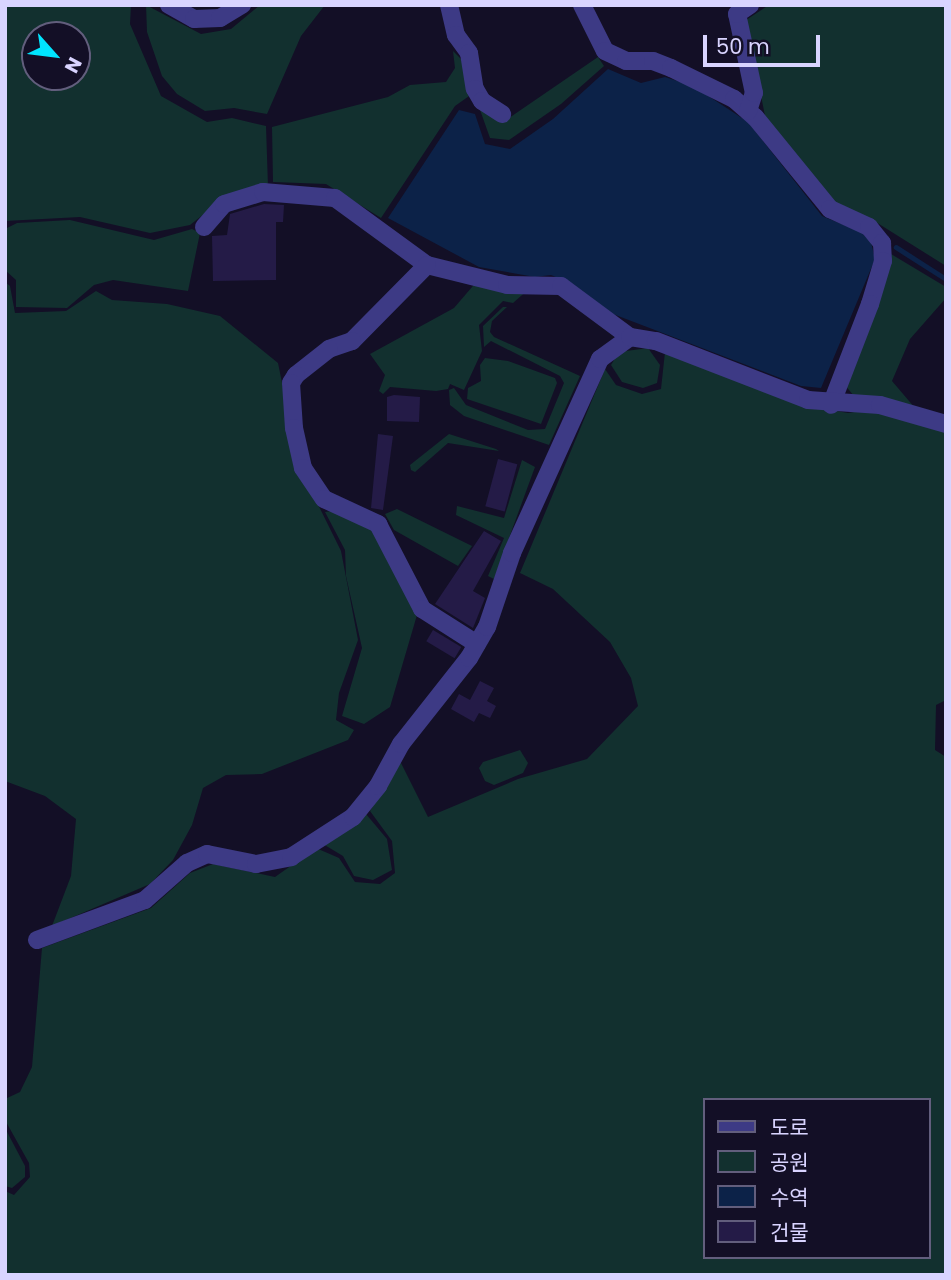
<!DOCTYPE html>
<meta charset="utf-8">
<style>
body{margin:0}
#map{position:relative;width:951px;height:1280px;overflow:hidden;background:#130f26;font-family:Poppins,"Noto Sans KR",sans-serif}
div>[style]{position:absolute}
[style*='--x']{left:calc(var(--x)*1px);top:calc(var(--y)*1px);width:calc(var(--w)*1px);rotate:calc(var(--a)*1deg)}
.green>*{inset:0;background:#12302f}
.water>*{inset:0;background:#0c2248}
.stream>*{height:4.5px;margin:-2.25px;padding:0 2.25px;transform-origin:2.25px;border-radius:2.25px;background:#0c2248}
.building>*{inset:0;background:#241b47;transform-origin:0 0}
.minor>*{height:18px;margin:-9px;padding:0 9px;transform-origin:9px;border-radius:9px;background:#3d3a85}
span{translate:-50% -50%;white-space:nowrap;text-align:center;line-height:1.15;-webkit-text-stroke:5px #130f26;paint-order:stroke}
.frame{position:absolute;inset:0;border:7px solid #d9d4ff;pointer-events:none}
.legend{position:absolute;left:703px;top:1098px;width:228px;height:161px;box-sizing:border-box;background:#130f26;border:2px solid #625e7d;margin:0;padding:9px 12px;list-style:none;font-size:21px;color:#d9d4ff}
.legend li{display:flex;align-items:center;gap:14px;height:35px}
.legend b{width:35px;border:2px solid #625e7d}
.north{position:absolute;left:21px;top:21px;width:70px;height:70px;box-sizing:border-box;background:#130f26;border:2px solid #625e7d;border-radius:50%;rotate:118deg;font-size:19px;font-weight:700;line-height:28px;text-align:center;color:#d9d4ff}
.north::after{content:'';display:block;margin:auto;width:24px;height:32px;background:#00e5ff;clip-path:polygon(50% 0,100% 100%,50% 72%,0 100%)}
.scale{position:absolute;left:703px;top:35px;width:117px;height:32px;box-sizing:border-box;border:4px solid #d9d4ff;border-top:0;padding-left:9px;font-size:21px;line-height:24px;white-space:nowrap;color:#d9d4ff;-webkit-text-stroke:5px #130f26;paint-order:stroke}
</style>
<div id="map">
<div class="green">
<div style="clip-path:polygon(evenodd,5px 5px,131px 5px,130px 24px,161px 96px,207px 122px,232px 118px,266px 126px,268px 186px,228px 195px,190px 225px,150px 233px,80px 217px,5px 221px,5px 5px,35px 35px,77px 35px,77px 77px,35px 77px,35px 35px)"></div>
<div style="clip-path:polygon(146px 5px,201px 34px,231px 29px,260px 5px,325px 5px,301px 36px,267px 114px,234px 108px,205px 111px,177px 94px,162px 76px,147px 32px)"></div>
<div style="clip-path:polygon(769px 5px,946px 5px,946px 266px,871px 219px,834px 202px,765px 116px,746px 20px)"></div>
<div style="clip-path:polygon(453px 51px,461px 59px,472px 94px,455px 106px,381px 218px,326px 184px,273px 182px,272px 127px,388px 97px,410px 85px,446px 82px,455px 68px)"></div>
<div style="clip-path:polygon(598px 57px,604px 66px,561px 104px,509px 140px,490px 138px,479px 107px,509px 118px)"></div>
<div style="clip-path:polygon(70px 220px,154px 240px,192px 229px,200px 233px,188px 291px,113px 280px,94px 285px,67px 308px,16px 307px,16px 280px,5px 270px,5px 229px,17px 223px)"></div>
<div style="clip-path:polygon(891px 254px,946px 287px,946px 298px,910px 339px,892px 381px,915px 408px,854px 396px,844px 384px)"></div>
<div style="clip-path:polygon(478px 280px,530px 288px,513px 303px,503px 301px,479px 325px,482px 351px,464px 390px,450px 384px,448px 389px,436px 391px,390px 387px,383px 394px,379px 391px,385px 375px,370px 354px,454px 308px)"></div>
<div style="clip-path:polygon(5px 282px,10px 286px,15px 313px,66px 311px,96px 291px,112px 300px,167px 304px,220px 316px,278px 363px,299px 466px,341px 551px,358px 640px,339px 693px,336px 720px,354px 730px,348px 740px,262px 774px,226px 775px,203px 788px,192px 825px,173px 860px,150px 884px,52px 926px,71px 876px,76px 819px,45px 796px,5px 781px)"></div>
<div style="clip-path:polygon(503px 307px,507px 307px,492px 321px,490px 332px,494px 337px,580px 376px,549px 445px,464px 416px,450px 405px,449px 390px,454px 388px,466px 405px,528px 430px,545px 429px,564px 383px,560px 376px,491px 341px,484px 347px,483px 326px)"></div>
<div style="clip-path:polygon(648px 348px,660px 365px,657px 383px,643px 388px,622px 382px,611px 365px,619px 352px)"></div>
<div style="clip-path:polygon(evenodd,665px 352px,808px 406px,848px 413px,880px 408px,946px 429px,946px 700px,936px 705px,935px 750px,946px 757px,946px 1275px,5px 1275px,5px 1191px,14px 1195px,30px 1177px,29px 1163px,5px 1120px,5px 1099px,20px 1092px,32px 1067px,42px 948px,151px 908px,190px 873px,213px 864px,275px 877px,316px 848px,339px 858px,355px 882px,380px 884px,395px 873px,392px 841px,370px 811px,400px 761px,428px 817px,518px 779px,587px 759px,638px 706px,631px 678px,610px 642px,553px 589px,520px 573px,605px 369px,616px 385px,642px 394px,661px 389px,665px 352px,704px 1100px,928px 1100px,928px 1257px,704px 1257px,704px 1100px)"></div>
<div style="clip-path:polygon(485px 358px,508px 361px,555px 378px,557px 383px,541px 424px,467px 399px,468px 388px,481px 381px,480px 365px)"></div>
<div style="clip-path:polygon(449px 434px,496px 449px,499px 451px,448px 443px,415px 472px,411px 470px,410px 465px)"></div>
<div style="clip-path:polygon(522px 460px,535px 467px,494px 579px,488px 576px,504px 538px,456px 515px,457px 506px,504px 518px)"></div>
<div style="clip-path:polygon(397px 509px,472px 546px,458px 566px,394px 530px,385px 514px)"></div>
<div style="clip-path:polygon(332px 511px,371px 525px,417px 615px,390px 707px,364px 724px,342px 716px,362px 648px,346px 576px,345px 550px,325px 512px)"></div>
<div style="clip-path:polygon(520px 750px,528px 763px,523px 773px,494px 785px,485px 781px,479px 768px,483px 762px)"></div>
<div style="clip-path:polygon(366px 814px,387px 839px,392px 870px,373px 880px,354px 876px,343px 856px,323px 844px)"></div>
<div style="clip-path:polygon(5px 1128px,25px 1166px,25px 1177px,12px 1188px,5px 1186px)"></div>
</div>
<div class="water">
<div style="clip-path:polygon(608px 69px,641px 83px,665px 77px,693px 86px,748px 122px,822px 216px,861px 232px,871px 242px,875px 259px,821px 388px,801px 386px,613px 314px,573px 284px,551px 275px,535px 277px,479px 267px,388px 218px,459px 110px,475px 114px,485px 144px,510px 149px,553px 119px)"></div>
</div>
<div class="stream">
<div style="--x:896;--y:247;--w:59;--a:32.6"></div>
</div>
<div class="building">
<div style="clip-path:polygon(264px 204px,284px 205px,283px 222px,276px 222px,276px 280px,213px 281px,212px 236px,227px 235px,230px 214px)"></div>
<div style="clip-path:polygon(394px 395px,420px 397px,419px 422px,387px 421px,387px 397px)"></div>
<div style="clip-path:polygon(378px 434px,393px 436px,383px 510px,371px 508px)"></div>
<div style="left:498px;top:459px;width:20px;height:49px;rotate:15deg"></div>
<div style="clip-path:polygon(484px 531px,501px 541px,473px 591px,485px 598px,473px 628px,435px 604px)"></div>
<div style="left:433px;top:630px;width:33px;height:13px;rotate:31deg"></div>
<div style="clip-path:polygon(480px 681px,494px 688px,487px 701px,496px 706px,490px 718px,479px 713px,474px 722px,451px 709px,459px 694px,470px 700px)"></div>
</div>
<div class="minor">
<div style="--x:169;--y:5;--w:29;--a:29"></div>
<div style="--x:194;--y:19;--w:26;--a:-2"></div>
<div style="--x:220;--y:18;--w:26;--a:-31"></div>
<div style="--x:449;--y:5;--w:31;--a:77"></div>
<div style="--x:456;--y:35;--w:22;--a:54"></div>
<div style="--x:469;--y:53;--w:36;--a:81"></div>
<div style="--x:475;--y:89;--w:14;--a:60"></div>
<div style="--x:482;--y:101;--w:24;--a:33"></div>
<div style="--x:582;--y:5;--w:51;--a:63.4"></div>
<div style="--x:605;--y:51;--w:23;--a:25"></div>
<div style="--x:626;--y:61;--w:27;--a:0"></div>
<div style="--x:653;--y:61;--w:19;--a:21"></div>
<div style="--x:671;--y:68;--w:70;--a:26.2"></div>
<div style="--x:734;--y:99;--w:28;--a:41"></div>
<div style="--x:755;--y:117;--w:119;--a:50.8"></div>
<div style="--x:830;--y:209;--w:43;--a:24.8"></div>
<div style="--x:869;--y:227;--w:21;--a:51"></div>
<div style="--x:882;--y:243;--w:18;--a:87"></div>
<div style="--x:883;--y:261;--w:45;--a:106.8"></div>
<div style="--x:870;--y:304;--w:108;--a:111.1"></div>
<div style="--x:748;--y:111;--w:19;--a:-72"></div>
<div style="--x:754;--y:93;--w:81;--a:-102.1"></div>
<div style="--x:737;--y:14;--w:16;--a:-35"></div>
<div style="--x:204;--y:227;--w:30;--a:-49"></div>
<div style="--x:224;--y:204;--w:41;--a:-17.1"></div>
<div style="--x:263;--y:192;--w:72;--a:4.8"></div>
<div style="--x:335;--y:198;--w:114;--a:36.1"></div>
<div style="--x:427;--y:265;--w:82;--a:14"></div>
<div style="--x:507;--y:285;--w:54;--a:1.1"></div>
<div style="--x:561;--y:286;--w:86;--a:36.5"></div>
<div style="--x:427;--y:265;--w:107;--a:134.6"></div>
<div style="--x:352;--y:341;--w:24;--a:161"></div>
<div style="--x:329;--y:349;--w:42;--a:141.8"></div>
<div style="--x:296;--y:375;--w:9;--a:122"></div>
<div style="--x:291;--y:383;--w:45;--a:86.2"></div>
<div style="--x:294;--y:428;--w:41;--a:77.3"></div>
<div style="--x:303;--y:468;--w:37;--a:56"></div>
<div style="--x:324;--y:499;--w:60;--a:24.8"></div>
<div style="--x:378;--y:524;--w:96;--a:62.6"></div>
<div style="--x:422;--y:609;--w:65;--a:32.5"></div>
<div style="--x:37;--y:940;--w:115;--a:-20.3"></div>
<div style="--x:145;--y:900;--w:56;--a:-41.4"></div>
<div style="--x:187;--y:863;--w:22;--a:-24"></div>
<div style="--x:207;--y:854;--w:50;--a:11.5"></div>
<div style="--x:256;--y:864;--w:36;--a:-11"></div>
<div style="--x:291;--y:857;--w:74;--a:-32.8"></div>
<div style="--x:353;--y:817;--w:40;--a:-51"></div>
<div style="--x:378;--y:786;--w:48;--a:-61.3"></div>
<div style="--x:401;--y:744;--w:110;--a:-51.7"></div>
<div style="--x:469;--y:658;--w:36;--a:-60"></div>
<div style="--x:487;--y:627;--w:78;--a:-71.3"></div>
<div style="--x:512;--y:553;--w:213;--a:-65.6"></div>
<div style="--x:600;--y:359;--w:37;--a:-36"></div>
<div style="--x:630;--y:337;--w:26;--a:9"></div>
<div style="--x:656;--y:341;--w:163;--a:21.2"></div>
<div style="--x:808;--y:400;--w:72;--a:4"></div>
<div style="--x:880;--y:405;--w:69;--a:16.1"></div>
</div>
<div class="frame"></div>
<ul class="legend">
<li><b style="height:9px;background:#3d3a85"></b>도로</li>
<li><b style="height:19px;background:#12302f"></b>공원</li>
<li><b style="height:19px;background:#0c2248"></b>수역</li>
<li><b style="height:19px;background:#241b47"></b>건물</li>
</ul>
<div class="north">N</div>
<div class="scale">50 m</div>
</div>
